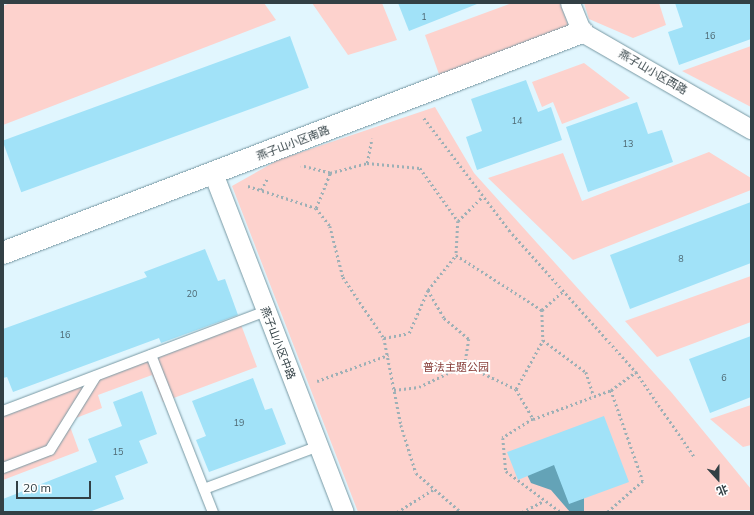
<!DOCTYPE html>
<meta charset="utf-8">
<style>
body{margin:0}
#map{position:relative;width:754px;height:515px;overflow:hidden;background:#e1f6fe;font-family:Mulish,"Noto Sans SC",sans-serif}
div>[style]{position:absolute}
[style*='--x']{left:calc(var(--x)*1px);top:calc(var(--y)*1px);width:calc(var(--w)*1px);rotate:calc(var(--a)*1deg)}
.green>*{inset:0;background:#fdd2cd}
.water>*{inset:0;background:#64a3b7}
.building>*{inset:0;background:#a1e2f8;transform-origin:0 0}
.path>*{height:2.5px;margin-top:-1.25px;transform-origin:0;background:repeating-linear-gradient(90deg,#9db0b6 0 2px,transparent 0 5px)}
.roads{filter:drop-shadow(0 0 1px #7798a3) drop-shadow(0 0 1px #7798a3)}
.lane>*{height:10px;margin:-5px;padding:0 5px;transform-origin:5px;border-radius:5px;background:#fff}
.street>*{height:19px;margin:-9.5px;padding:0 9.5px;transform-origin:9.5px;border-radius:9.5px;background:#fff}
.secondary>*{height:22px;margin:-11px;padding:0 11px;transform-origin:11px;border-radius:11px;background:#fff}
span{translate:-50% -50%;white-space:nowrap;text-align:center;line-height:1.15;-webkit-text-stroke:4px #fff;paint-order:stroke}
.number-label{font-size:9px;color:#4e6872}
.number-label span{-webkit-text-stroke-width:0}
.street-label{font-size:11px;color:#324045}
.park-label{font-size:11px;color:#873d38}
.frame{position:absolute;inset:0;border:4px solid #324045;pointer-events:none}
.north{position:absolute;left:698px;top:459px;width:40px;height:40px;-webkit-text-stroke:3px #fff;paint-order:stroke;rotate:159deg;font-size:11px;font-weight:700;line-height:16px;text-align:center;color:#324045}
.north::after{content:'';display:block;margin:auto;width:14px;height:18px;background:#324045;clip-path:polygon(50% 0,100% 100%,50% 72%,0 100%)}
.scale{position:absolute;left:16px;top:481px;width:75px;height:18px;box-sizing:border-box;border:2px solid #324045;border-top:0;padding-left:5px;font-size:12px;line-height:14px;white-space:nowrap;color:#324045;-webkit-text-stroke:3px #fff;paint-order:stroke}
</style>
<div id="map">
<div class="green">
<div style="clip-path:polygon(10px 3px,264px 3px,276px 20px,3px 125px,3px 6px)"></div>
<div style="clip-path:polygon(312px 3px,382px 3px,397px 40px,348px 55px)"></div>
<div style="clip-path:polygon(512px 3px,560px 3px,570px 30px,440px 77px,425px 35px)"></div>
<div style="clip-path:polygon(584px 3px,659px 3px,666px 25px,633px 38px,589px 19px)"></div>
<div style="clip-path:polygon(751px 46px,751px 107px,682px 71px)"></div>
<div style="clip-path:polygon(584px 63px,630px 98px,562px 124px,553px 102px,542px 107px,532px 82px)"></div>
<div style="clip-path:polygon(435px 107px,474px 173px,672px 393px,751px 489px,751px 510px,358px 512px,232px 186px,278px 160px)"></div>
<div style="clip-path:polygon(709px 152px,751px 178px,751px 190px,573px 260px,488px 178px,563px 153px,582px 201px)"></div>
<div style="clip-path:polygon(751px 276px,751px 322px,657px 357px,625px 321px)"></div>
<div style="clip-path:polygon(240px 322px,257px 367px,163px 402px,152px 375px,98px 395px,102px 408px,68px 421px,79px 451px,3px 480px,3px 411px)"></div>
<div style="clip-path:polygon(751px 405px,751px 445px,743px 447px,710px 419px)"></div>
</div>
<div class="water">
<div style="clip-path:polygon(538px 447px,584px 494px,584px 512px,570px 512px,551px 490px,531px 483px,521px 462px)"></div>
</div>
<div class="building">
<div style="clip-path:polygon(398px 3px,477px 3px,477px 4px,409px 31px)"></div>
<div style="clip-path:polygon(675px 3px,751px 3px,751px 39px,679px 65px,668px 32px,683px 27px)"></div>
<div style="left:290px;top:36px;width:55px;height:306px;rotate:70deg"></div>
<div style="clip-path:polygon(526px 80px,538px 112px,551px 107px,562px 140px,477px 170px,466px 137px,482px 131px,471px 99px)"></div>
<div style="clip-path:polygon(637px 102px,648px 134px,662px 130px,673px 162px,588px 192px,566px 127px)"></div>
<div style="clip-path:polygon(751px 202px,751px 263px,630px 309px,610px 255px)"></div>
<div style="clip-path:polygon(205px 249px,218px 281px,225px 279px,238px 315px,161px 343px,159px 338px,13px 392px,7px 377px,3px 378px,3px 329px,147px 277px,144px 272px)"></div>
<div style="clip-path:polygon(751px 336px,751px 397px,710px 413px,689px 359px)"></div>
<div style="clip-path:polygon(253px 378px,265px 410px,272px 408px,286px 444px,209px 472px,196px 440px,206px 436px,192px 401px)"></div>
<div style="clip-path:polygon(142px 391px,157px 434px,139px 441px,148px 463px,115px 476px,124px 499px,89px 512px,3px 512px,3px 499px,97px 462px,88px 439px,122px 426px,113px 402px)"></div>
<div style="clip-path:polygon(604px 416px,629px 482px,569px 504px,554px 465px,518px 480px,507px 452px)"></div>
</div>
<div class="path">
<div style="--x:424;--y:118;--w:141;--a:52.8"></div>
<div style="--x:509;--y:230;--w:191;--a:48.2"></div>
<div style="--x:636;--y:372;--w:102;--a:55.4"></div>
<div style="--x:367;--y:163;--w:25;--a:-79"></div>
<div style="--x:330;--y:173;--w:38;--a:-15"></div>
<div style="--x:367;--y:163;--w:53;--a:5.4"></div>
<div style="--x:420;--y:168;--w:65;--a:54.4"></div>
<div style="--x:458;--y:221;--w:34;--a:93"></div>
<div style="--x:456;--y:255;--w:102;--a:32.6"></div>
<div style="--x:542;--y:310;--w:30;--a:88"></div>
<div style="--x:248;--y:186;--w:71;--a:17.9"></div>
<div style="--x:316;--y:208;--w:38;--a:-68"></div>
<div style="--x:330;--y:173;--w:30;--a:-166"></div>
<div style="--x:261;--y:190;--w:13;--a:-61"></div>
<div style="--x:316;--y:208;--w:23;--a:52"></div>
<div style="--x:330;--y:226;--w:53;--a:75.7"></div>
<div style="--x:343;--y:277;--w:73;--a:56.1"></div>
<div style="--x:384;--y:338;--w:89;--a:78.9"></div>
<div style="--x:401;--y:425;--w:50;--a:72.6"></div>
<div style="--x:416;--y:473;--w:60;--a:40.9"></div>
<div style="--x:458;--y:221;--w:35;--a:-45"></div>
<div style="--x:428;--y:290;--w:32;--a:60"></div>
<div style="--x:444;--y:318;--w:33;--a:40"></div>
<div style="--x:469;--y:339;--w:26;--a:99"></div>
<div style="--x:542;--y:310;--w:28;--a:-42"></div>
<div style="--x:384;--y:338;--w:25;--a:-11"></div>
<div style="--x:409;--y:333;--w:47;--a:-66.2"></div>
<div style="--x:428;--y:290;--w:45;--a:-51.3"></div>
<div style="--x:317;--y:381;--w:76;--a:-20.1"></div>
<div style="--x:516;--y:389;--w:56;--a:-61.1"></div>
<div style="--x:543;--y:340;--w:54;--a:36.7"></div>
<div style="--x:586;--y:372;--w:25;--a:72"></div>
<div style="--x:394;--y:390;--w:25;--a:-7"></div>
<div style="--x:419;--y:387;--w:51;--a:-25.6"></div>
<div style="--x:465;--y:365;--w:56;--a:25.2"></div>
<div style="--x:516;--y:389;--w:34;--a:60"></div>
<div style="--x:533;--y:419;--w:83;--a:-20.4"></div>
<div style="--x:611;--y:390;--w:96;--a:70.6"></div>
<div style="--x:643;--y:481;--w:47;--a:138.5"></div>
<div style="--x:611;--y:390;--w:31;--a:-36"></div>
<div style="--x:533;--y:419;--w:36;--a:148"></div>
<div style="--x:503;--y:438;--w:33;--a:85"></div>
<div style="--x:506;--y:471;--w:69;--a:36.7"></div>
<div style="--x:397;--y:512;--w:44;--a:-31.9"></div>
<div style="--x:522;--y:512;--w:25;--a:-27"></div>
</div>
<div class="roads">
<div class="lane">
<div style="--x:151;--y:355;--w:169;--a:68.5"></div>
<div style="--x:3;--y:411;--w:281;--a:-20.8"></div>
<div style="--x:3;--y:468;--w:50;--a:-21"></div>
<div style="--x:50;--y:450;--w:87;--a:-58.1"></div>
<div style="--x:204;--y:489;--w:123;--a:-20.5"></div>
</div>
<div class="street">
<div style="--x:570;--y:3;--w:31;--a:68"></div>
<div style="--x:582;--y:32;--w:195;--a:29.9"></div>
<div style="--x:213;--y:173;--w:363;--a:68.9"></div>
</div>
<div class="secondary">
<div style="--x:3;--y:253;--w:620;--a:-20.89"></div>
</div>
</div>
<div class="number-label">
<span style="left:424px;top:17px">1</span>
<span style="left:710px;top:36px">16</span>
<span style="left:517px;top:121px">14</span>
<span style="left:628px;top:144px">13</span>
<span style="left:681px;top:259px">8</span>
<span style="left:192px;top:294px">20</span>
<span style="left:65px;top:335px">16</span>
<span style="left:724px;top:378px">6</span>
<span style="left:239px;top:423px">19</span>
<span style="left:118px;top:452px">15</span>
</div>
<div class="street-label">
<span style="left:653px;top:72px;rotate:30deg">燕子山小区西路</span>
<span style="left:293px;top:143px;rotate:-21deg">燕子山小区南路</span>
<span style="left:278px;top:343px;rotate:69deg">燕子山小区中路</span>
</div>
<div class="park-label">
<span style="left:456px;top:367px">普法主题公园</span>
</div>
<div class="frame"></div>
<div class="north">北</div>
<div class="scale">20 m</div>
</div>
